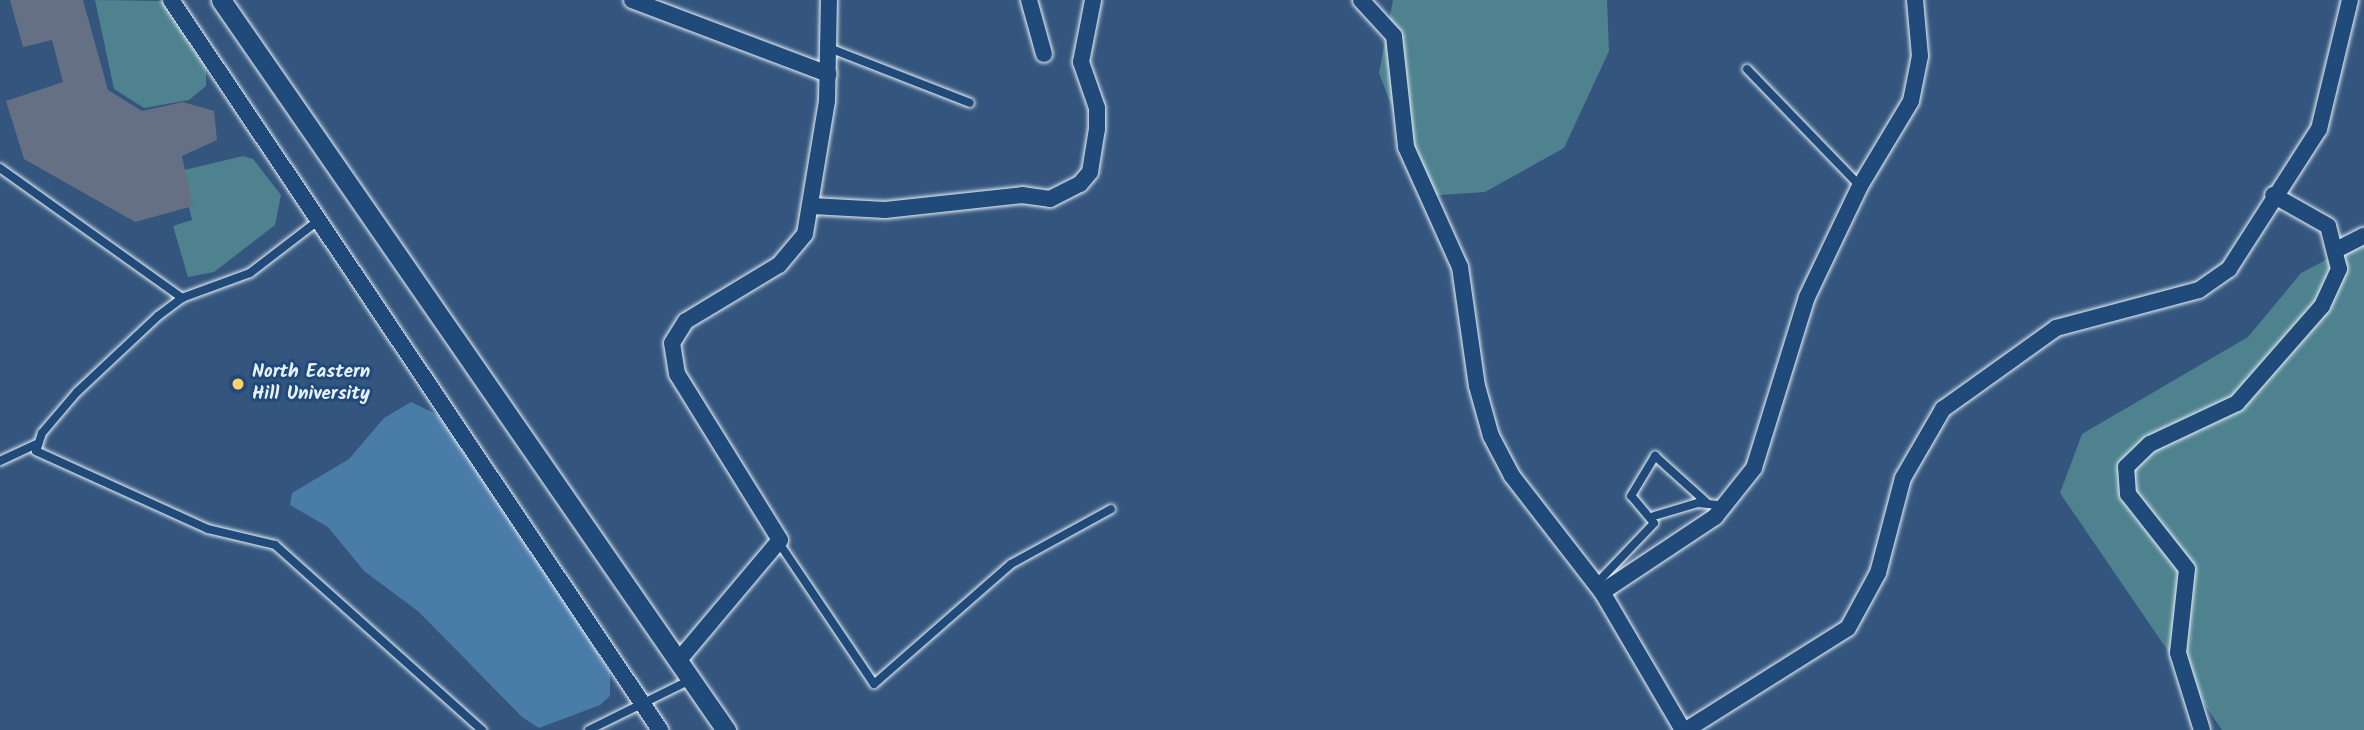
<!DOCTYPE html>
<style>
body{margin:0}
#map{position:relative;width:2364px;height:730px;overflow:hidden;background:#34557d;font-family:Kalam,sans-serif}
div>[style]{position:absolute}
[style*='--x']{left:calc(var(--x)*1px);top:calc(var(--y)*1px);width:calc(var(--w)*1px);rotate:calc(var(--a)*1deg)}
.green>*{inset:0;background:#4e828e}
.water>*{inset:0;background:#4a7ca8}
.building>*{inset:0;background:#657084}
.roads{filter:drop-shadow(0 0 2px #e8f1f8) drop-shadow(0 0 2px #e8f1f8)}
.service>*{height:8px;margin:-4px;padding:0 4px;transform-origin:4px;border-radius:4px;background:#1f4a7a}
.minor>*{height:16px;margin:-8px;padding:0 8px;transform-origin:8px;border-radius:8px;background:#1f4a7a}
.tertiary>*{height:19px;margin:-9.5px;padding:0 9.5px;transform-origin:9.5px;border-radius:9.5px;background:#1f4a7a}
.dots>*{width:19px;height:19px;translate:-50% -50%;box-sizing:border-box;border:4px solid #1f4a7a;border-radius:50%}
span{translate:-50% -50%;white-space:nowrap;text-align:center;line-height:1.15;-webkit-text-stroke:6px #1f4a7a;paint-order:stroke}
.poi-label{font-size:19px;color:#e8f1f8;font-weight:700}
.left{translate:0 -50%;text-align:left}
</style>
<div id="map">
<div class="green">
<div style="clip-path:polygon(95px 0,162px 1px,206px 63px,206px 86px,189px 100px,144px 108px,114px 89px)"></div>
<div style="clip-path:polygon(1393px 0,1607px 0,1609px 51px,1564px 148px,1485px 192px,1426px 196px,1379px 73px)"></div>
<div style="clip-path:polygon(243px 156px,253px 159px,281px 195px,275px 225px,214px 272px,188px 277px,173px 226px,192px 220px,180px 171px)"></div>
<div style="clip-path:polygon(2364px 240px,2364px 730px,2222px 730px,2060px 493px,2082px 434px,2248px 337px,2301px 273px)"></div>
</div>
<div class="water">
<div style="clip-path:polygon(411px 402px,438px 415px,541px 562px,610px 672px,610px 696px,600px 705px,539px 728px,522px 717px,419px 612px,364px 571px,328px 527px,290px 505px,292px 493px,349px 459px,384px 418px)"></div>
</div>
<div class="building">
<div style="clip-path:polygon(10px 0,83px 0,108px 90px,142px 111px,183px 102px,214px 111px,217px 140px,182px 156px,193px 206px,135px 222px,24px 159px,6px 101px,63px 82px,52px 40px,23px 47px)"></div>
</div>
<div class="roads">
<div class="service">
<div style="--x:829;--y:48;--w:151;--a:21.3"></div>
<div style="--x:1747;--y:69;--w:163;--a:46"></div>
<div style="--x:0;--y:168;--w:224;--a:35.5"></div>
<div style="--x:319;--y:220;--w:87;--a:142.5"></div>
<div style="--x:250;--y:273;--w:72;--a:159.8"></div>
<div style="--x:182;--y:298;--w:30;--a:143"></div>
<div style="--x:158;--y:316;--w:111;--a:136.8"></div>
<div style="--x:77;--y:392;--w:54;--a:130.5"></div>
<div style="--x:42;--y:433;--w:19;--a:108"></div>
<div style="--x:36;--y:451;--w:189;--a:24.4"></div>
<div style="--x:208;--y:529;--w:69;--a:13.4"></div>
<div style="--x:275;--y:545;--w:278;--a:41.8"></div>
<div style="--x:0;--y:461;--w:40;--a:-25"></div>
<div style="--x:1654;--y:516;--w:46;--a:-16.5"></div>
<div style="--x:1698;--y:503;--w:27;--a:6"></div>
<div style="--x:779;--y:543;--w:170;--a:56"></div>
<div style="--x:874;--y:684;--w:182;--a:-41.2"></div>
<div style="--x:1011;--y:564;--w:114;--a:-28.8"></div>
<div style="--x:1596;--y:584;--w:84;--a:-46.4"></div>
<div style="--x:1654;--y:523;--w:35;--a:-130"></div>
<div style="--x:1631;--y:496;--w:47;--a:-59"></div>
<div style="--x:1655;--y:456;--w:69;--a:42"></div>
<div style="--x:589;--y:730;--w:113;--a:-26.3"></div>
</div>
<div class="minor">
<div style="--x:171;--y:0;--w:879;--a:56.18"></div>
<div style="--x:632;--y:0;--w:210;--a:20.7"></div>
<div style="--x:1029;--y:0;--w:56;--a:74.5"></div>
<div style="--x:1361;--y:0;--w:49;--a:47.5"></div>
<div style="--x:1394;--y:36;--w:112;--a:83.8"></div>
<div style="--x:1406;--y:147;--w:132;--a:65.8"></div>
<div style="--x:1460;--y:267;--w:120;--a:81.9"></div>
<div style="--x:1477;--y:386;--w:52;--a:74.4"></div>
<div style="--x:1491;--y:436;--w:45;--a:62.3"></div>
<div style="--x:1512;--y:476;--w:147;--a:52.2"></div>
<div style="--x:1602;--y:592;--w:160;--a:59.6"></div>
<div style="--x:812;--y:206;--w:73;--a:3.1"></div>
<div style="--x:885;--y:210;--w:138;--a:-6.2"></div>
<div style="--x:1022;--y:195;--w:28;--a:8"></div>
<div style="--x:1050;--y:199;--w:34;--a:-27"></div>
<div style="--x:1080;--y:184;--w:16;--a:-50"></div>
<div style="--x:1090;--y:172;--w:44;--a:-80.8"></div>
<div style="--x:1097;--y:129;--w:21;--a:-90"></div>
<div style="--x:1097;--y:108;--w:49;--a:-109.2"></div>
<div style="--x:1081;--y:62;--w:63;--a:-79"></div>
<div style="--x:2338;--y:249;--w:29;--a:-27"></div>
<div style="--x:1602;--y:592;--w:136;--a:-33.6"></div>
<div style="--x:1715;--y:517;--w:63;--a:-51.5"></div>
<div style="--x:1754;--y:468;--w:179;--a:-72.8"></div>
<div style="--x:1807;--y:297;--w:123;--a:-64.5"></div>
<div style="--x:1860;--y:186;--w:99;--a:-59"></div>
<div style="--x:1911;--y:101;--w:46;--a:-78.7"></div>
<div style="--x:1920;--y:56;--w:56;--a:-95.1"></div>
<div style="--x:678;--y:661;--w:158;--a:-49.9"></div>
<div style="--x:780;--y:540;--w:195;--a:-121.8"></div>
<div style="--x:677;--y:374;--w:31;--a:-99"></div>
<div style="--x:672;--y:343;--w:26;--a:-58"></div>
<div style="--x:686;--y:321;--w:109;--a:-31.1"></div>
<div style="--x:779;--y:265;--w:40;--a:-50"></div>
<div style="--x:805;--y:234;--w:135;--a:-80.6"></div>
<div style="--x:827;--y:101;--w:101;--a:-88.9"></div>
<div style="--x:1686;--y:730;--w:191;--a:-32.2"></div>
<div style="--x:1848;--y:628;--w:63;--a:-61.4"></div>
<div style="--x:1878;--y:573;--w:98;--a:-75.3"></div>
<div style="--x:1903;--y:478;--w:80;--a:-59.9"></div>
<div style="--x:1943;--y:409;--w:139;--a:-35.6"></div>
<div style="--x:2056;--y:328;--w:148;--a:-14.9"></div>
<div style="--x:2199;--y:290;--w:37;--a:-35"></div>
<div style="--x:2229;--y:269;--w:166;--a:-57.3"></div>
<div style="--x:2319;--y:129;--w:133;--a:-76.5"></div>
<div style="--x:2202;--y:730;--w:81;--a:-107.3"></div>
<div style="--x:2178;--y:653;--w:84;--a:-83.9"></div>
<div style="--x:2187;--y:569;--w:95;--a:-128.2"></div>
<div style="--x:2128;--y:494;--w:27;--a:-94"></div>
<div style="--x:2126;--y:467;--w:33;--a:-44"></div>
<div style="--x:2150;--y:444;--w:96;--a:-25.2"></div>
<div style="--x:2237;--y:403;--w:129;--a:-48.8"></div>
<div style="--x:2322;--y:306;--w:41;--a:-65.3"></div>
<div style="--x:2339;--y:269;--w:44;--a:-104.3"></div>
<div style="--x:2328;--y:226;--w:63;--a:-150.6"></div>
</div>
<div class="tertiary">
<div style="--x:221;--y:0;--w:888;--a:55.33"></div>
</div>
</div>
<div class="dots">
<div style="left:238px;top:384px;background:#ffd166"></div>
</div>
<div class="poi-label">
<span class="left" style="left:252px;top:384px">North Eastern<br>Hill University</span>
</div>
</div>
